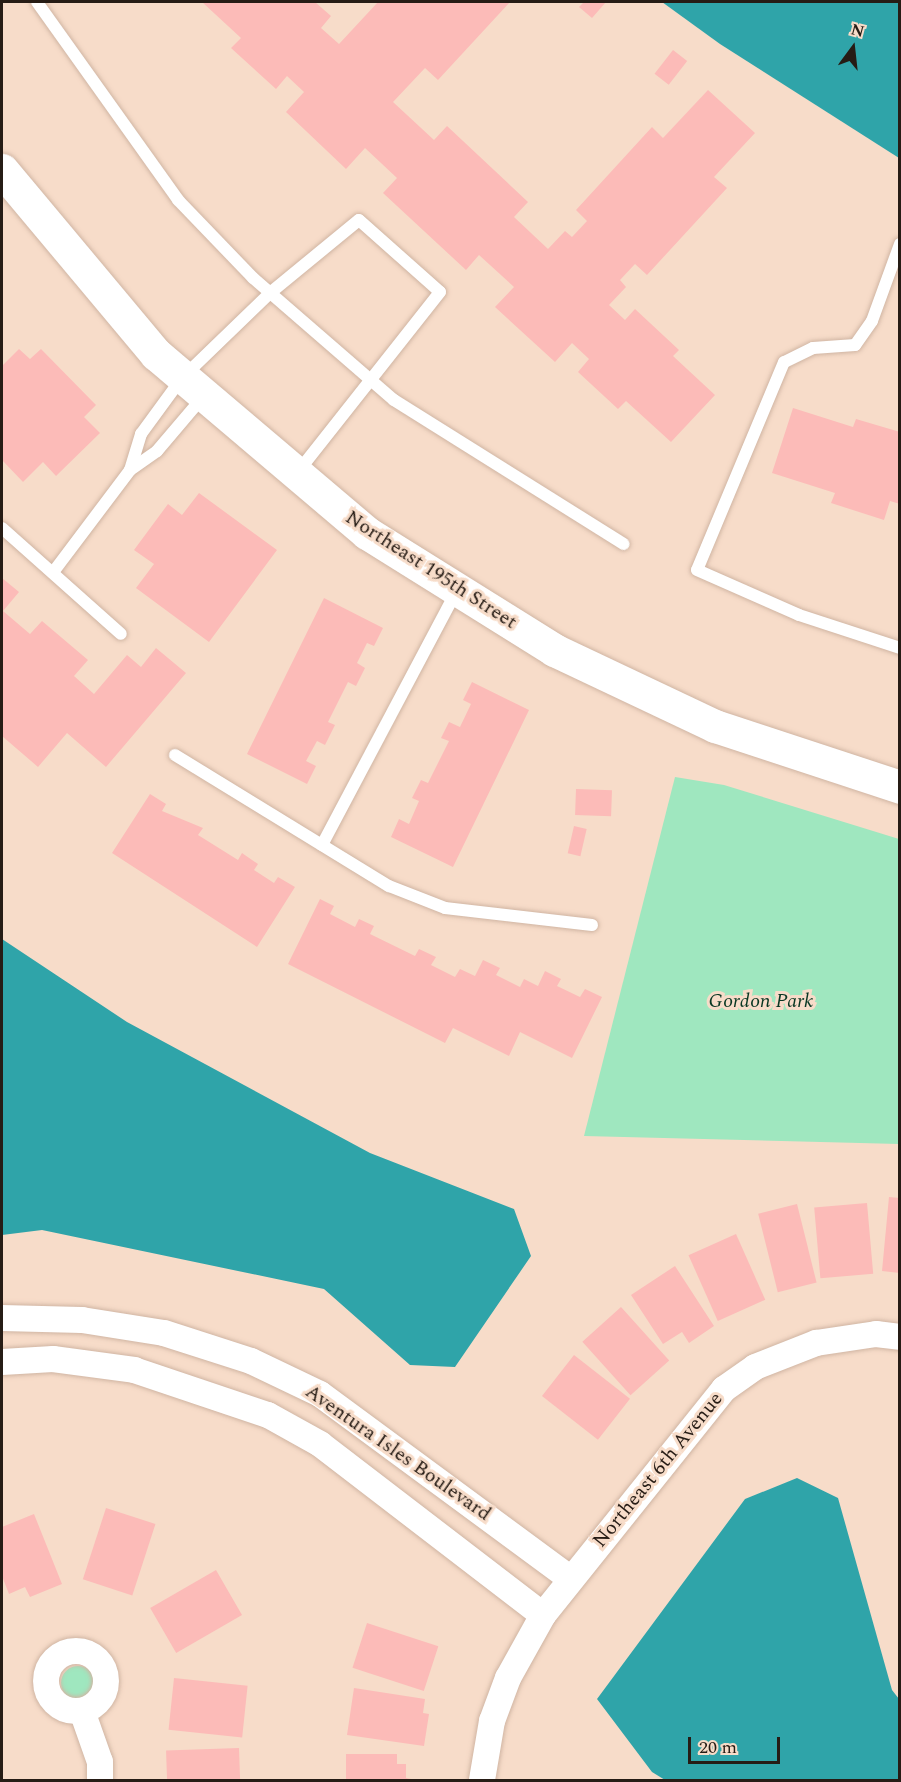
<!DOCTYPE html>
<style>
body{margin:0}
#map{position:relative;width:901px;height:1782px;overflow:hidden;background:#f7dcc9;font-family:Spectral,serif}
div>[style]{position:absolute}
[style*='--x']{left:calc(var(--x)*1px);top:calc(var(--y)*1px);width:calc(var(--w)*1px);rotate:calc(var(--a)*1deg)}
.green>*{inset:0;background:#9fe7bf}
.round{border-radius:50%}
.water>*{inset:0;background:#2fa4a9}
.building>*{inset:0;background:#fcbbb8;transform-origin:0 0}
.roads{filter:drop-shadow(0 0 2px #d0b5a3) drop-shadow(0 0 2px #d0b5a3)}
.lane>*{height:12px;margin:-6px;padding:0 6px;transform-origin:6px;border-radius:6px;background:#fff}
.street>*{height:26px;margin:-13px;padding:0 13px;transform-origin:13px;border-radius:13px;background:#fff}
.street>.ring{margin:-13px;padding:0;box-sizing:content-box;background:none;border:26px solid #fff;border-radius:50%}
.secondary>*{height:33px;margin:-16.5px;padding:0 16.5px;transform-origin:16.5px;border-radius:16.5px;background:#fff}
span{translate:-50% -50%;white-space:nowrap;text-align:center;line-height:1.15;-webkit-text-stroke:6px #f7dcc9;paint-order:stroke}
.street-label{font-size:20px;color:#261c15}
.park-label{font-size:20px;color:#083723;font-style:italic}
.frame{position:absolute;inset:0;border:3px solid #261c15;pointer-events:none}
.north{position:absolute;left:823px;top:18px;width:60px;height:60px;-webkit-text-stroke:4px #f7dcc9;paint-order:stroke;rotate:15deg;font-size:16px;font-weight:700;line-height:24px;text-align:center;color:#261c15}
.north::after{content:'';display:block;margin:auto;width:21px;height:27px;background:#261c15;clip-path:polygon(50% 0,100% 100%,50% 72%,0 100%)}
.scale{position:absolute;left:688px;top:1737px;width:92px;height:27px;box-sizing:border-box;border:3px solid #261c15;border-top:0;padding-left:8px;font-size:18px;line-height:21px;white-space:nowrap;color:#261c15;-webkit-text-stroke:4px #f7dcc9;paint-order:stroke}
</style>
<div id="map">
<div class="green">
<div style="clip-path:polygon(675px 777px,724px 785px,899px 839px,899px 1144px,584px 1136px)"></div>
<div class="round" style="left:61px;top:1666px;width:34px;height:34px"></div>
</div>
<div class="water">
<div style="clip-path:polygon(662px 2px,899px 2px,899px 158px,720px 44px)"></div>
<div style="clip-path:polygon(2px 939px,127px 1022px,370px 1153px,514px 1209px,531px 1256px,455px 1367px,410px 1365px,324px 1289px,42px 1230px,2px 1235px)"></div>
<div style="clip-path:polygon(797px 1478px,838px 1498px,892px 1690px,899px 1699px,899px 1780px,665px 1780px,652px 1772px,597px 1699px,745px 1499px)"></div>
</div>
<div class="building">
<div style="clip-path:polygon(202px 2px,315px 2px,331px 16px,321px 28px,339px 44px,378px 2px,510px 2px,438px 80px,425px 68px,393px 102px,434px 140px,447px 126px,528px 202px,514px 217px,548px 249px,565px 231px,572px 237px,587px 221px,576px 210px,652px 127px,663px 138px,708px 90px,755px 133px,714px 177px,727px 188px,647px 275px,635px 264px,620px 280px,626px 287px,609px 305px,625px 320px,635px 309px,679px 350px,673px 356px,715px 395px,671px 442px,626px 401px,618px 409px,578px 372px,589px 359px,572px 343px,555px 362px,495px 307px,514px 287px,479px 255px,466px 270px,383px 193px,397px 178px,365px 148px,346px 169px,286px 112px,304px 92px,287px 76px,276px 89px,231px 48px,241px 38px)"></div>
<div style="clip-path:polygon(584px 2px,606px 2px,592px 18px,579px 7px)"></div>
<div style="left:673px;top:50px;width:18px;height:30px;rotate:38deg"></div>
<div style="clip-path:polygon(19px 349px,30px 359px,41px 349px,96px 405px,84px 417px,100px 433px,56px 476px,43px 462px,23px 482px,2px 460px,2px 366px)"></div>
<div style="clip-path:polygon(793px 408px,853px 427px,856px 419px,900px 432px,900px 504px,890px 501px,884px 520px,831px 503px,835px 493px,772px 473px)"></div>
<div style="clip-path:polygon(199px 493px,277px 550px,209px 642px,136px 588px,154px 564px,134px 550px,168px 504px,182px 515px)"></div>
<div style="clip-path:polygon(2px 578px,19px 592px,3px 611px,30px 634px,42px 621px,88px 660px,74px 676px,94px 694px,127px 655px,141px 667px,156px 648px,186px 673px,106px 767px,67px 733px,38px 767px,2px 736px)"></div>
<div style="clip-path:polygon(324px 598px,383px 628px,374px 646px,367px 643px,357px 663px,365px 668px,356px 686px,348px 682px,328px 722px,335px 725px,325px 745px,317px 741px,306px 761px,316px 766px,307px 784px,247px 754px)"></div>
<div style="clip-path:polygon(472px 682px,529px 710px,453px 867px,391px 837px,399px 819px,409px 824px,419px 801px,412px 798px,421px 780px,428px 783px,449px 741px,441px 738px,449px 722px,460px 727px,471px 704px,463px 700px)"></div>
<div style="left:576px;top:789px;width:36px;height:26px;rotate:2deg"></div>
<div style="clip-path:polygon(150px 794px,166px 804px,162px 811px,203px 828px,198px 835px,238px 860px,242px 853px,258px 864px,254px 870px,274px 883px,278px 877px,295px 887px,257px 947px,112px 853px)"></div>
<div style="left:574px;top:826px;width:13px;height:28px;rotate:13deg"></div>
<div style="clip-path:polygon(320px 899px,334px 906px,330px 914px,355px 927px,359px 919px,374px 926px,370px 934px,415px 956px,419px 949px,436px 957px,431px 965px,455px 977px,460px 969px,475px 976px,483px 960px,500px 968px,496px 975px,520px 987px,524px 979px,538px 986px,545px 971px,561px 979px,557px 986px,580px 997px,585px 989px,602px 997px,572px 1058px,520px 1032px,509px 1056px,453px 1028px,445px 1043px,288px 964px)"></div>
<div style="clip-path:polygon(889px 1197px,900px 1198px,900px 1273px,882px 1271px)"></div>
<div style="left:867px;top:1203px;width:71px;height:53px;rotate:85deg"></div>
<div style="left:797px;top:1204px;width:81px;height:40px;rotate:76deg"></div>
<div style="left:736px;top:1234px;width:72px;height:52px;rotate:66deg"></div>
<div style="clip-path:polygon(675px 1266px,714px 1326px,689px 1343px,682px 1332px,663px 1344px,631px 1295px)"></div>
<div style="left:621px;top:1307px;width:72px;height:52px;rotate:48deg"></div>
<div style="left:574px;top:1355px;width:71px;height:52px;rotate:38deg"></div>
<div style="left:106px;top:1508px;width:52px;height:75px;rotate:18deg"></div>
<div style="clip-path:polygon(34px 1514px,62px 1584px,30px 1597px,25px 1587px,9px 1594px,2px 1576px,2px 1527px)"></div>
<div style="left:216px;top:1570px;width:52px;height:76px;rotate:60deg"></div>
<div style="left:367px;top:1623px;width:75px;height:47px;rotate:18deg"></div>
<div style="left:174px;top:1678px;width:74px;height:52px;rotate:6deg"></div>
<div style="clip-path:polygon(354px 1688px,425px 1699px,423px 1713px,429px 1714px,424px 1746px,347px 1735px)"></div>
<div style="left:239px;top:1748px;width:32px;height:73px;rotate:88deg"></div>
<div style="clip-path:polygon(346px 1754px,397px 1754px,397px 1764px,406px 1764px,406px 1778px,416px 1780px,346px 1780px)"></div>
</div>
<div class="roads">
<div class="lane">
<div style="--x:37;--y:2;--w:243;--a:54.5"></div>
<div style="--x:178;--y:200;--w:108;--a:46.1"></div>
<div style="--x:253;--y:278;--w:186;--a:40.9"></div>
<div style="--x:394;--y:400;--w:271;--a:32.1"></div>
<div style="--x:900;--y:244;--w:82;--a:110"></div>
<div style="--x:872;--y:321;--w:29;--a:125"></div>
<div style="--x:855;--y:345;--w:42;--a:175.9"></div>
<div style="--x:813;--y:348;--w:32;--a:154"></div>
<div style="--x:784;--y:362;--w:225;--a:112.7"></div>
<div style="--x:697;--y:570;--w:111;--a:23.8"></div>
<div style="--x:799;--y:615;--w:106;--a:18.1"></div>
<div style="--x:130;--y:470;--w:33;--a:-35"></div>
<div style="--x:157;--y:451;--w:71;--a:-49.6"></div>
<div style="--x:2;--y:528;--w:159;--a:41.7"></div>
<div style="--x:54;--y:571;--w:126;--a:-53"></div>
<div style="--x:130;--y:470;--w:38;--a:-73"></div>
<div style="--x:141;--y:434;--w:69;--a:-53.8"></div>
<div style="--x:182;--y:378;--w:122;--a:-44"></div>
<div style="--x:270;--y:293;--w:115;--a:-39.4"></div>
<div style="--x:359;--y:220;--w:108;--a:41.6"></div>
<div style="--x:440;--y:292;--w:231;--a:128.3"></div>
<div style="--x:175;--y:755;--w:251;--a:31.5"></div>
<div style="--x:389;--y:886;--w:60;--a:21.4"></div>
<div style="--x:445;--y:908;--w:148;--a:6.6"></div>
<div style="--x:322;--y:845;--w:286;--a:-62.1"></div>
</div>
<div class="street">
<div style="--x:2;--y:1318;--w:80;--a:1.4"></div>
<div style="--x:82;--y:1320;--w:83;--a:9"></div>
<div style="--x:164;--y:1333;--w:91;--a:17.8"></div>
<div style="--x:251;--y:1361;--w:76;--a:25.6"></div>
<div style="--x:320;--y:1394;--w:310;--a:36.4"></div>
<div style="--x:2;--y:1362;--w:51;--a:-3.4"></div>
<div style="--x:53;--y:1359;--w:82;--a:7.7"></div>
<div style="--x:134;--y:1370;--w:141;--a:18.6"></div>
<div style="--x:268;--y:1415;--w:60;--a:29.1"></div>
<div style="--x:320;--y:1444;--w:281;--a:37.5"></div>
<div class="ring" style="left:46px;top:1651px;width:34px;height:34px"></div>
<div style="--x:82;--y:1711;--w:54;--a:70.6"></div>
<div style="--x:100;--y:1762;--w:18;--a:90"></div>
<div style="--x:482;--y:1780;--w:60;--a:-80.4"></div>
<div style="--x:492;--y:1721;--w:46;--a:-69.6"></div>
<div style="--x:508;--y:1678;--w:72;--a:-60.9"></div>
<div style="--x:543;--y:1615;--w:290;--a:-51.3"></div>
<div style="--x:724;--y:1389;--w:38;--a:-35"></div>
<div style="--x:755;--y:1367;--w:66;--a:-21.5"></div>
<div style="--x:816;--y:1343;--w:61;--a:-8.5"></div>
<div style="--x:876;--y:1334;--w:24;--a:7"></div>
</div>
<div class="secondary">
<div style="--x:2;--y:170;--w:240;--a:50.1"></div>
<div style="--x:156;--y:354;--w:277;--a:40.3"></div>
<div style="--x:367;--y:533;--w:221;--a:32"></div>
<div style="--x:554;--y:650;--w:178;--a:25.3"></div>
<div style="--x:715;--y:726;--w:195;--a:18.2"></div>
</div>
</div>
<div class="street-label">
<span style="left:431px;top:570px;rotate:33deg">Northeast 195th Street</span>
<span style="left:398px;top:1453px;rotate:35deg">Aventura Isles Boulevard</span>
<span style="left:658px;top:1470px;rotate:-51deg">Northeast 6th Avenue</span>
</div>
<div class="park-label">
<span style="left:761px;top:1001px">Gordon Park</span>
</div>
<div class="frame"></div>
<div class="north">N</div>
<div class="scale">20 m</div>
</div>
